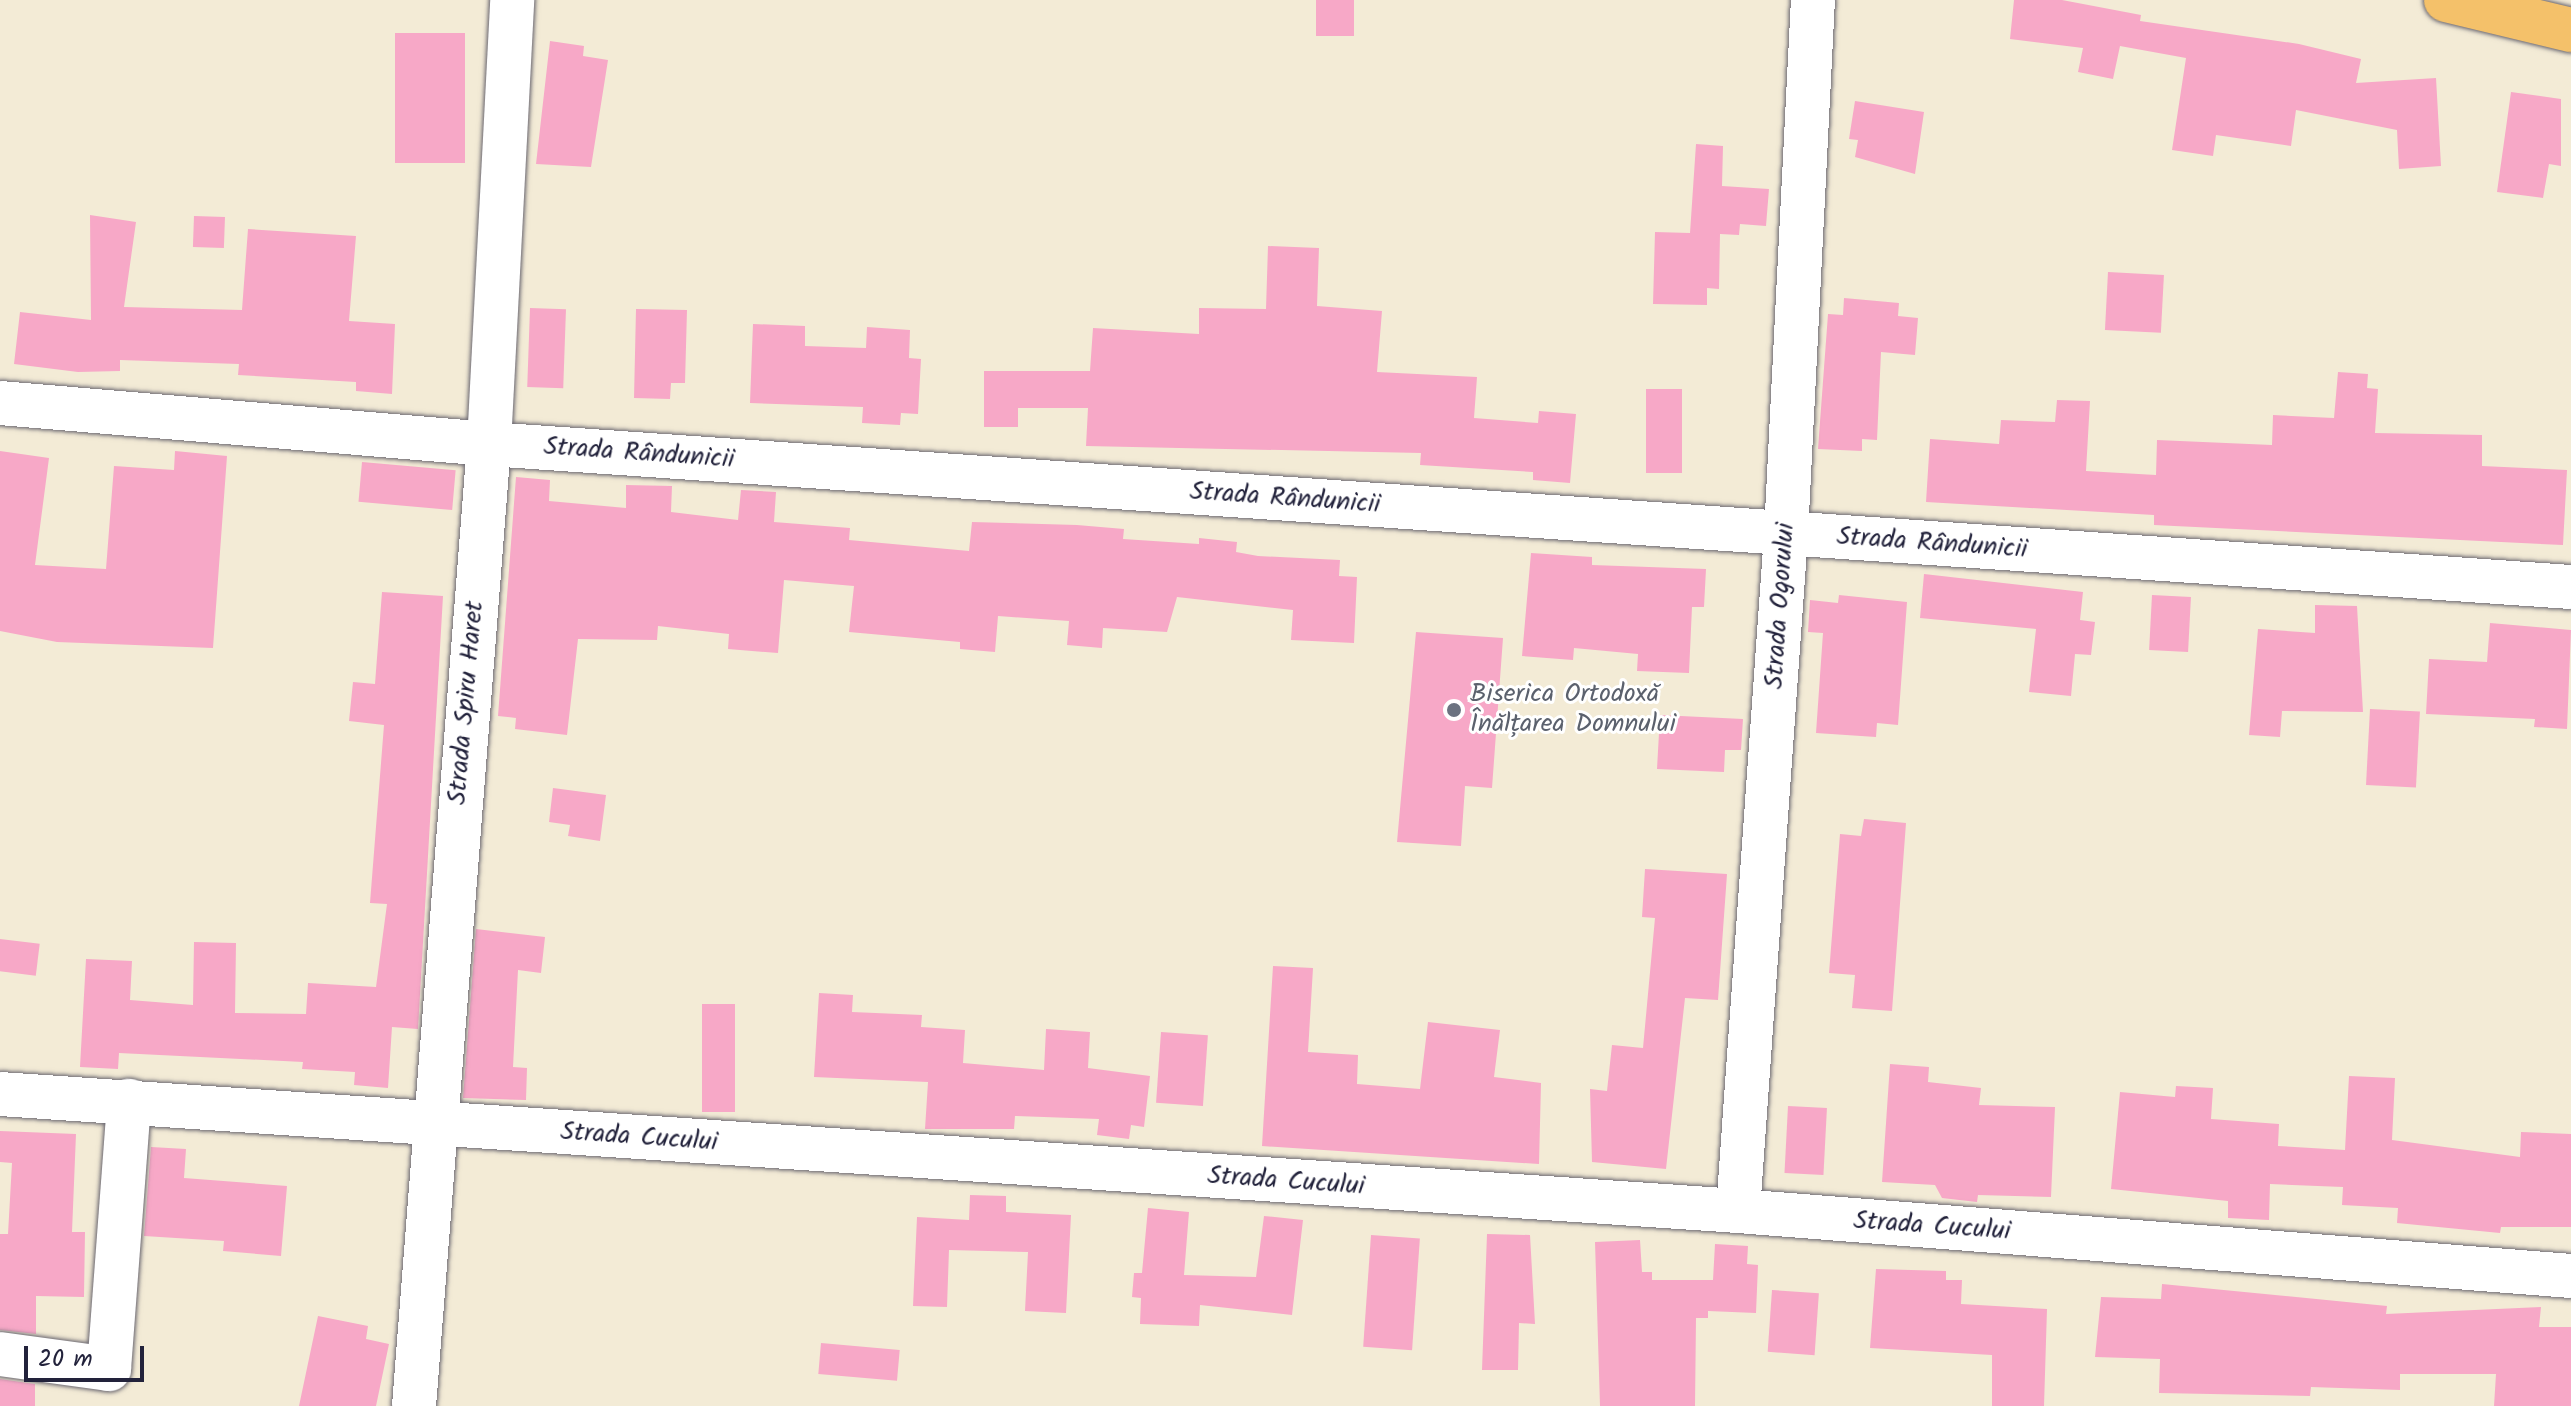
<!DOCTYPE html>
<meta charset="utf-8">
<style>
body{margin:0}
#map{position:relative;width:2571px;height:1406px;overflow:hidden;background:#f3ebd6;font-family:Kalam,sans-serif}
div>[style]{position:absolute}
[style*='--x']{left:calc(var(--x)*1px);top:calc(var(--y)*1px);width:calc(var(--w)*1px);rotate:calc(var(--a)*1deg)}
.building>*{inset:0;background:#f7a8c7;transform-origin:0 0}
.roads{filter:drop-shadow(0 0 2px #6b6871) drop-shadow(0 0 2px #6b6871)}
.minor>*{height:44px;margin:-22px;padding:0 22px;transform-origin:22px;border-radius:22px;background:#fff}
.major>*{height:44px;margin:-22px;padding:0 22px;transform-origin:22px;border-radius:22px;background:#f4c16a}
.dots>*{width:22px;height:22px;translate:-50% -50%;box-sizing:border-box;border:4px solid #fff;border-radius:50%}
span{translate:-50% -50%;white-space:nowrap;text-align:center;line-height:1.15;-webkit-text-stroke:6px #fff;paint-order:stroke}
.street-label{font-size:26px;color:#22223b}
.worship-label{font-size:26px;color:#5b616d}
.left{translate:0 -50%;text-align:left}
.scale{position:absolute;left:24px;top:1346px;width:120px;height:36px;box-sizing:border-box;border:4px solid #22223b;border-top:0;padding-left:10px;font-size:24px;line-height:28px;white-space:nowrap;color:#22223b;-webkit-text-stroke:6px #fff;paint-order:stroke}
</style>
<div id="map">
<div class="building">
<div style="left:1316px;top:0;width:38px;height:36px"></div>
<div style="clip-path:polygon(2014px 0,2062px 0,2141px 15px,2140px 21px,2299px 44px,2361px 59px,2356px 83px,2436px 78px,2441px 166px,2399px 169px,2397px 130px,2296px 110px,2291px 146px,2216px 135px,2213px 156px,2172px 150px,2186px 58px,2120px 46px,2113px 79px,2078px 72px,2083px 48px,2010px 39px)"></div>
<div style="left:395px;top:33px;width:70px;height:130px"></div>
<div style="clip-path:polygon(550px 41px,584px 46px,583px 56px,608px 60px,591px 167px,536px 164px)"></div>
<div style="clip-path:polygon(2511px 92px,2561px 99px,2561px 166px,2549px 164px,2543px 198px,2497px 192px)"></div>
<div style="clip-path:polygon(1855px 101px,1924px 112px,1915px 174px,1855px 157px,1858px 140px,1849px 139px)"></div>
<div style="clip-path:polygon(1696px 144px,1723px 146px,1722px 186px,1769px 189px,1766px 226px,1740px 224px,1739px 235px,1720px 234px,1719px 289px,1707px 288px,1707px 305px,1653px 304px,1655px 232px,1690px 233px)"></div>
<div style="clip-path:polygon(90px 215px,136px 222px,124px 307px,242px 310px,248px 229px,356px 236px,349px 321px,395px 324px,392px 394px,356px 391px,356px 382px,238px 375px,239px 364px,120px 360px,120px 371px,78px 372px,14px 364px,20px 312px,91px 320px)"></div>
<div style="left:194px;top:216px;width:31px;height:31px;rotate:2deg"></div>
<div style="clip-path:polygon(1268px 246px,1319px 248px,1317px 306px,1382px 311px,1377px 372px,1477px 377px,1474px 418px,1538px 423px,1539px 411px,1576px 414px,1570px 483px,1533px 480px,1533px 472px,1420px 465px,1421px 453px,1086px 446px,1088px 408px,1018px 408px,1018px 427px,984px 427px,984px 371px,1090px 371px,1093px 328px,1199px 334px,1199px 308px,1266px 309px)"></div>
<div style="left:2108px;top:272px;width:56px;height:58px;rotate:3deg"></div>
<div style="clip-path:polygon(1844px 298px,1899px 303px,1898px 316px,1918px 318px,1915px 355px,1881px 352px,1877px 440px,1862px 439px,1862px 451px,1818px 449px,1828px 314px,1843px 315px)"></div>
<div style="left:530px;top:308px;width:36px;height:79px;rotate:2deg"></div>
<div style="clip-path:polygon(636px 309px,687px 310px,685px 383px,671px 383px,670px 399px,634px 398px)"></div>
<div style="clip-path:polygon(753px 324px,805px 326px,805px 346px,866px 348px,867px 327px,910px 330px,909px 358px,921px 359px,918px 414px,901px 413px,900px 425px,862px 423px,863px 407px,750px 403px)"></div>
<div style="clip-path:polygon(2338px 372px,2368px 374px,2367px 388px,2378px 389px,2375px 433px,2482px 435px,2482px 466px,2567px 470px,2563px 545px,2154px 525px,2154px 515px,1926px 502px,1930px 439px,1999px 444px,2001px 420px,2055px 422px,2057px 400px,2090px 401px,2086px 471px,2156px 475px,2157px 440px,2272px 445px,2273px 415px,2334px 418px)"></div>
<div style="left:1646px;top:389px;width:36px;height:84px"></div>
<div style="clip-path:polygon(0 451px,49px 458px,35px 565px,106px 569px,114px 466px,174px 470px,175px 451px,227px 456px,213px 648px,57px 642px,0 631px)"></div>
<div style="left:362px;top:462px;width:94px;height:40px;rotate:5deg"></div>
<div style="clip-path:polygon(516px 477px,550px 480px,549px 501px,626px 508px,626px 485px,672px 486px,671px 512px,738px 520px,741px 490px,776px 492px,774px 522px,850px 528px,849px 540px,969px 551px,972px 522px,1077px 525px,1124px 529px,1123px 539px,1199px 544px,1199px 538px,1237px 542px,1236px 552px,1258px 556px,1340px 560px,1339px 576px,1357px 577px,1354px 643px,1291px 640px,1293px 610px,1177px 597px,1167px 632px,1103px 628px,1102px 648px,1067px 645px,1069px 621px,998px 616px,995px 652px,960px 649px,960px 642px,849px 632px,854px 586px,784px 580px,778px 653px,728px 649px,729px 634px,658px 626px,657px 640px,578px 639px,567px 735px,515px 729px,516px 718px,498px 716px)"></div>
<div style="clip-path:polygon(1531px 553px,1592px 557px,1592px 565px,1706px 569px,1704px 607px,1692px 607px,1689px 673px,1637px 671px,1638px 654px,1574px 648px,1573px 660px,1522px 656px)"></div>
<div style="clip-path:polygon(1924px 574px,2083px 592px,2080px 620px,2095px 622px,2091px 655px,2075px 654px,2071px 696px,2029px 692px,2036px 629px,1920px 618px)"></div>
<div style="clip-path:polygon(382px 592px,443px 596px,418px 1029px,392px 1027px,388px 1088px,354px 1085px,355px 1072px,302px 1069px,303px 1062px,119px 1053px,118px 1069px,80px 1067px,86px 959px,132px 961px,130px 1000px,193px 1005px,194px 942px,236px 943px,235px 1013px,306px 1014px,308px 983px,376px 987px,387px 904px,370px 903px,384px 725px,349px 721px,353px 682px,375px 684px)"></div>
<div style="clip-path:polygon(1839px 595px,1907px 602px,1898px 725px,1877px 723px,1876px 737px,1816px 733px,1823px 633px,1808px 632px,1810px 600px,1838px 603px)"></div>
<div style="left:2152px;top:595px;width:39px;height:55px;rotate:3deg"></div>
<div style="clip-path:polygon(2315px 605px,2357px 606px,2363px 712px,2282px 711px,2280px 737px,2249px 735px,2258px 629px,2315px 633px)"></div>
<div style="clip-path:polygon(2490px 623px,2571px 630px,2567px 729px,2534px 727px,2535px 719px,2426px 714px,2429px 659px,2487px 662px)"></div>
<div style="clip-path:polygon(1416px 632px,1503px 638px,1492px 788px,1465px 786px,1461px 846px,1397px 842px)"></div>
<div style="left:2370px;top:709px;width:50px;height:76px;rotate:3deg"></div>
<div style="clip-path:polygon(1660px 715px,1743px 719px,1741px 750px,1725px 750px,1724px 772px,1657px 769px)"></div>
<div style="clip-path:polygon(553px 788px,606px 795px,600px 841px,568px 836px,570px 825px,549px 822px)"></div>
<div style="clip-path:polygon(1864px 819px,1906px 823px,1892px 1011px,1852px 1008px,1855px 975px,1829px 973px,1840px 834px,1861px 836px)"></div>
<div style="clip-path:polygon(1645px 869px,1727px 874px,1718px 1000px,1685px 998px,1666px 1169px,1592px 1162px,1590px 1089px,1607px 1091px,1612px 1045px,1643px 1048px,1655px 918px,1642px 917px)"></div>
<div style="clip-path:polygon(476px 929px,545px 937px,541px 973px,518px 970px,513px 1067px,527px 1068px,526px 1100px,463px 1098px)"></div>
<div style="left:0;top:939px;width:40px;height:32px;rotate:7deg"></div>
<div style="clip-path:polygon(1273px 966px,1313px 968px,1308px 1052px,1358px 1055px,1357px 1084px,1420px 1089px,1428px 1022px,1500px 1030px,1494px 1077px,1541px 1083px,1539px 1164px,1262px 1146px)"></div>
<div style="clip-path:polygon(819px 993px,853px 995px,852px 1012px,922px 1015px,921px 1027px,965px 1030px,963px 1063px,1044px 1070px,1046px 1029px,1090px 1032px,1088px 1068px,1150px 1076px,1144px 1127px,1131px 1125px,1129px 1139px,1097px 1135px,1099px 1119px,1015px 1116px,1014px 1129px,925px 1129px,928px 1082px,814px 1077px)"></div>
<div style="left:702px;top:1004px;width:33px;height:108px"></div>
<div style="left:1161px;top:1032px;width:47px;height:71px;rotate:4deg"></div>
<div style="clip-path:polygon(1890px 1064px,1929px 1067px,1928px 1082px,1981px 1088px,1979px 1105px,2055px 1107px,2051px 1197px,1978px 1195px,1977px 1202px,1942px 1198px,1935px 1185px,1882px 1182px)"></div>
<div style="clip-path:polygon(2349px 1076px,2395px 1078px,2392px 1140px,2520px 1157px,2521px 1132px,2571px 1134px,2571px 1227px,2501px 1227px,2500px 1233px,2397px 1223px,2398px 1208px,2342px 1205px,2343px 1187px,2270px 1184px,2269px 1220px,2228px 1218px,2228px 1201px,2111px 1189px,2120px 1092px,2175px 1097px,2176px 1086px,2213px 1088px,2211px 1119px,2279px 1124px,2278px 1146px,2345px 1150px)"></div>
<div style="left:1788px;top:1106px;width:39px;height:67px;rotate:3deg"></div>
<div style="clip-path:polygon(0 1131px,76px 1134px,72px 1232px,85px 1232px,84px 1297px,36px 1296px,36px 1334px,0 1330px,0 1234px,8px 1234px,12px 1163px,0 1162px)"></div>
<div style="clip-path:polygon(151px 1147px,186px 1149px,184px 1178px,287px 1186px,281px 1256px,223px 1251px,224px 1241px,144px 1236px)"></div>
<div style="clip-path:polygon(970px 1195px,1006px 1196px,1006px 1212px,1071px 1215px,1066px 1313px,1025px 1311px,1028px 1252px,949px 1250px,947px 1307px,913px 1306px,917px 1217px,969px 1220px)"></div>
<div style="clip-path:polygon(1148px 1208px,1189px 1212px,1184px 1275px,1256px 1277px,1264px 1216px,1303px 1220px,1292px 1315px,1200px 1305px,1199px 1326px,1140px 1324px,1141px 1298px,1132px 1297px,1134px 1273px,1142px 1273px)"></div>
<div style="clip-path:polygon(1487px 1234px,1530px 1235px,1535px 1324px,1519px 1323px,1518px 1370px,1482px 1370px)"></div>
<div style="left:1371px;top:1235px;width:49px;height:112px;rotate:4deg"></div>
<div style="clip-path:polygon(1640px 1240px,1642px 1272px,1652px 1272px,1652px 1280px,1713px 1280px,1715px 1244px,1748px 1246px,1747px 1264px,1758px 1265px,1756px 1313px,1708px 1311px,1708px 1318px,1696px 1318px,1695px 1406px,1600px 1406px,1595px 1242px)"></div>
<div style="clip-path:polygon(1876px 1269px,1946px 1271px,1946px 1280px,1962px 1280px,1961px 1304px,2047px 1309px,2044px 1406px,1992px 1406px,1992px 1355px,1870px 1348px)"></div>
<div style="clip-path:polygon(2162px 1284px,2387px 1306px,2386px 1314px,2541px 1307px,2539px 1327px,2571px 1327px,2571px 1406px,2494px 1406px,2496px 1374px,2400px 1374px,2400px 1390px,2311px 1387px,2310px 1396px,2159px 1393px,2160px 1359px,2095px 1357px,2101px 1297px,2161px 1299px)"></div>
<div style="left:1772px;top:1290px;width:47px;height:62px;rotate:4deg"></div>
<div style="clip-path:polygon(318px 1316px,368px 1326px,366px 1339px,389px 1344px,376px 1406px,299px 1406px)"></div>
<div style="left:821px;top:1343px;width:79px;height:31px;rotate:5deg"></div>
<div style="clip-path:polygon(0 1379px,35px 1384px,35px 1406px,0 1406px)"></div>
</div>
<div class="roads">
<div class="minor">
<div style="--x:0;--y:403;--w:491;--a:4.8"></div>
<div style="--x:489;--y:444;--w:2087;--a:3.93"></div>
<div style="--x:0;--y:1094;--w:1742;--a:3.85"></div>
<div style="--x:1738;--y:1211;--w:836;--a:4.46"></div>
<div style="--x:1738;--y:1211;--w:679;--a:-85.94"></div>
<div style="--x:1786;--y:534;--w:535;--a:-87.11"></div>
<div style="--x:0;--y:1354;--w:110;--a:7.8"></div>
<div style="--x:109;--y:1369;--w:269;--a:-85.7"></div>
<div style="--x:414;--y:1406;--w:965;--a:-85.54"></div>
<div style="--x:489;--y:444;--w:445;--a:-87"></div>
</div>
<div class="major">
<div style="--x:2446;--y:0;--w:129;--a:13.5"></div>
</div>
</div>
<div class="dots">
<div style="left:1454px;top:710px;background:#6b7280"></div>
</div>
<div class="street-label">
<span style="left:639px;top:454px;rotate:4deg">Strada Rândunicii</span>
<span style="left:1285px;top:499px;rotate:4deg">Strada Rândunicii</span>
<span style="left:1932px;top:544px;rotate:4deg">Strada Rândunicii</span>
<span style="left:1781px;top:606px;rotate:-86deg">Strada Ogorului</span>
<span style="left:467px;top:703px;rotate:-85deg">Strada Spiru Haret</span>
<span style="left:639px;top:1138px;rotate:4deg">Strada Cucului</span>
<span style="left:1286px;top:1182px;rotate:4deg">Strada Cucului</span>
<span style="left:1932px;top:1227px;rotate:4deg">Strada Cucului</span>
</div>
<div class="worship-label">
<span class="left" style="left:1470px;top:710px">Biserica Ortodoxă<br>Înălțarea Domnului</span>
</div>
<div class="scale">20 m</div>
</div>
